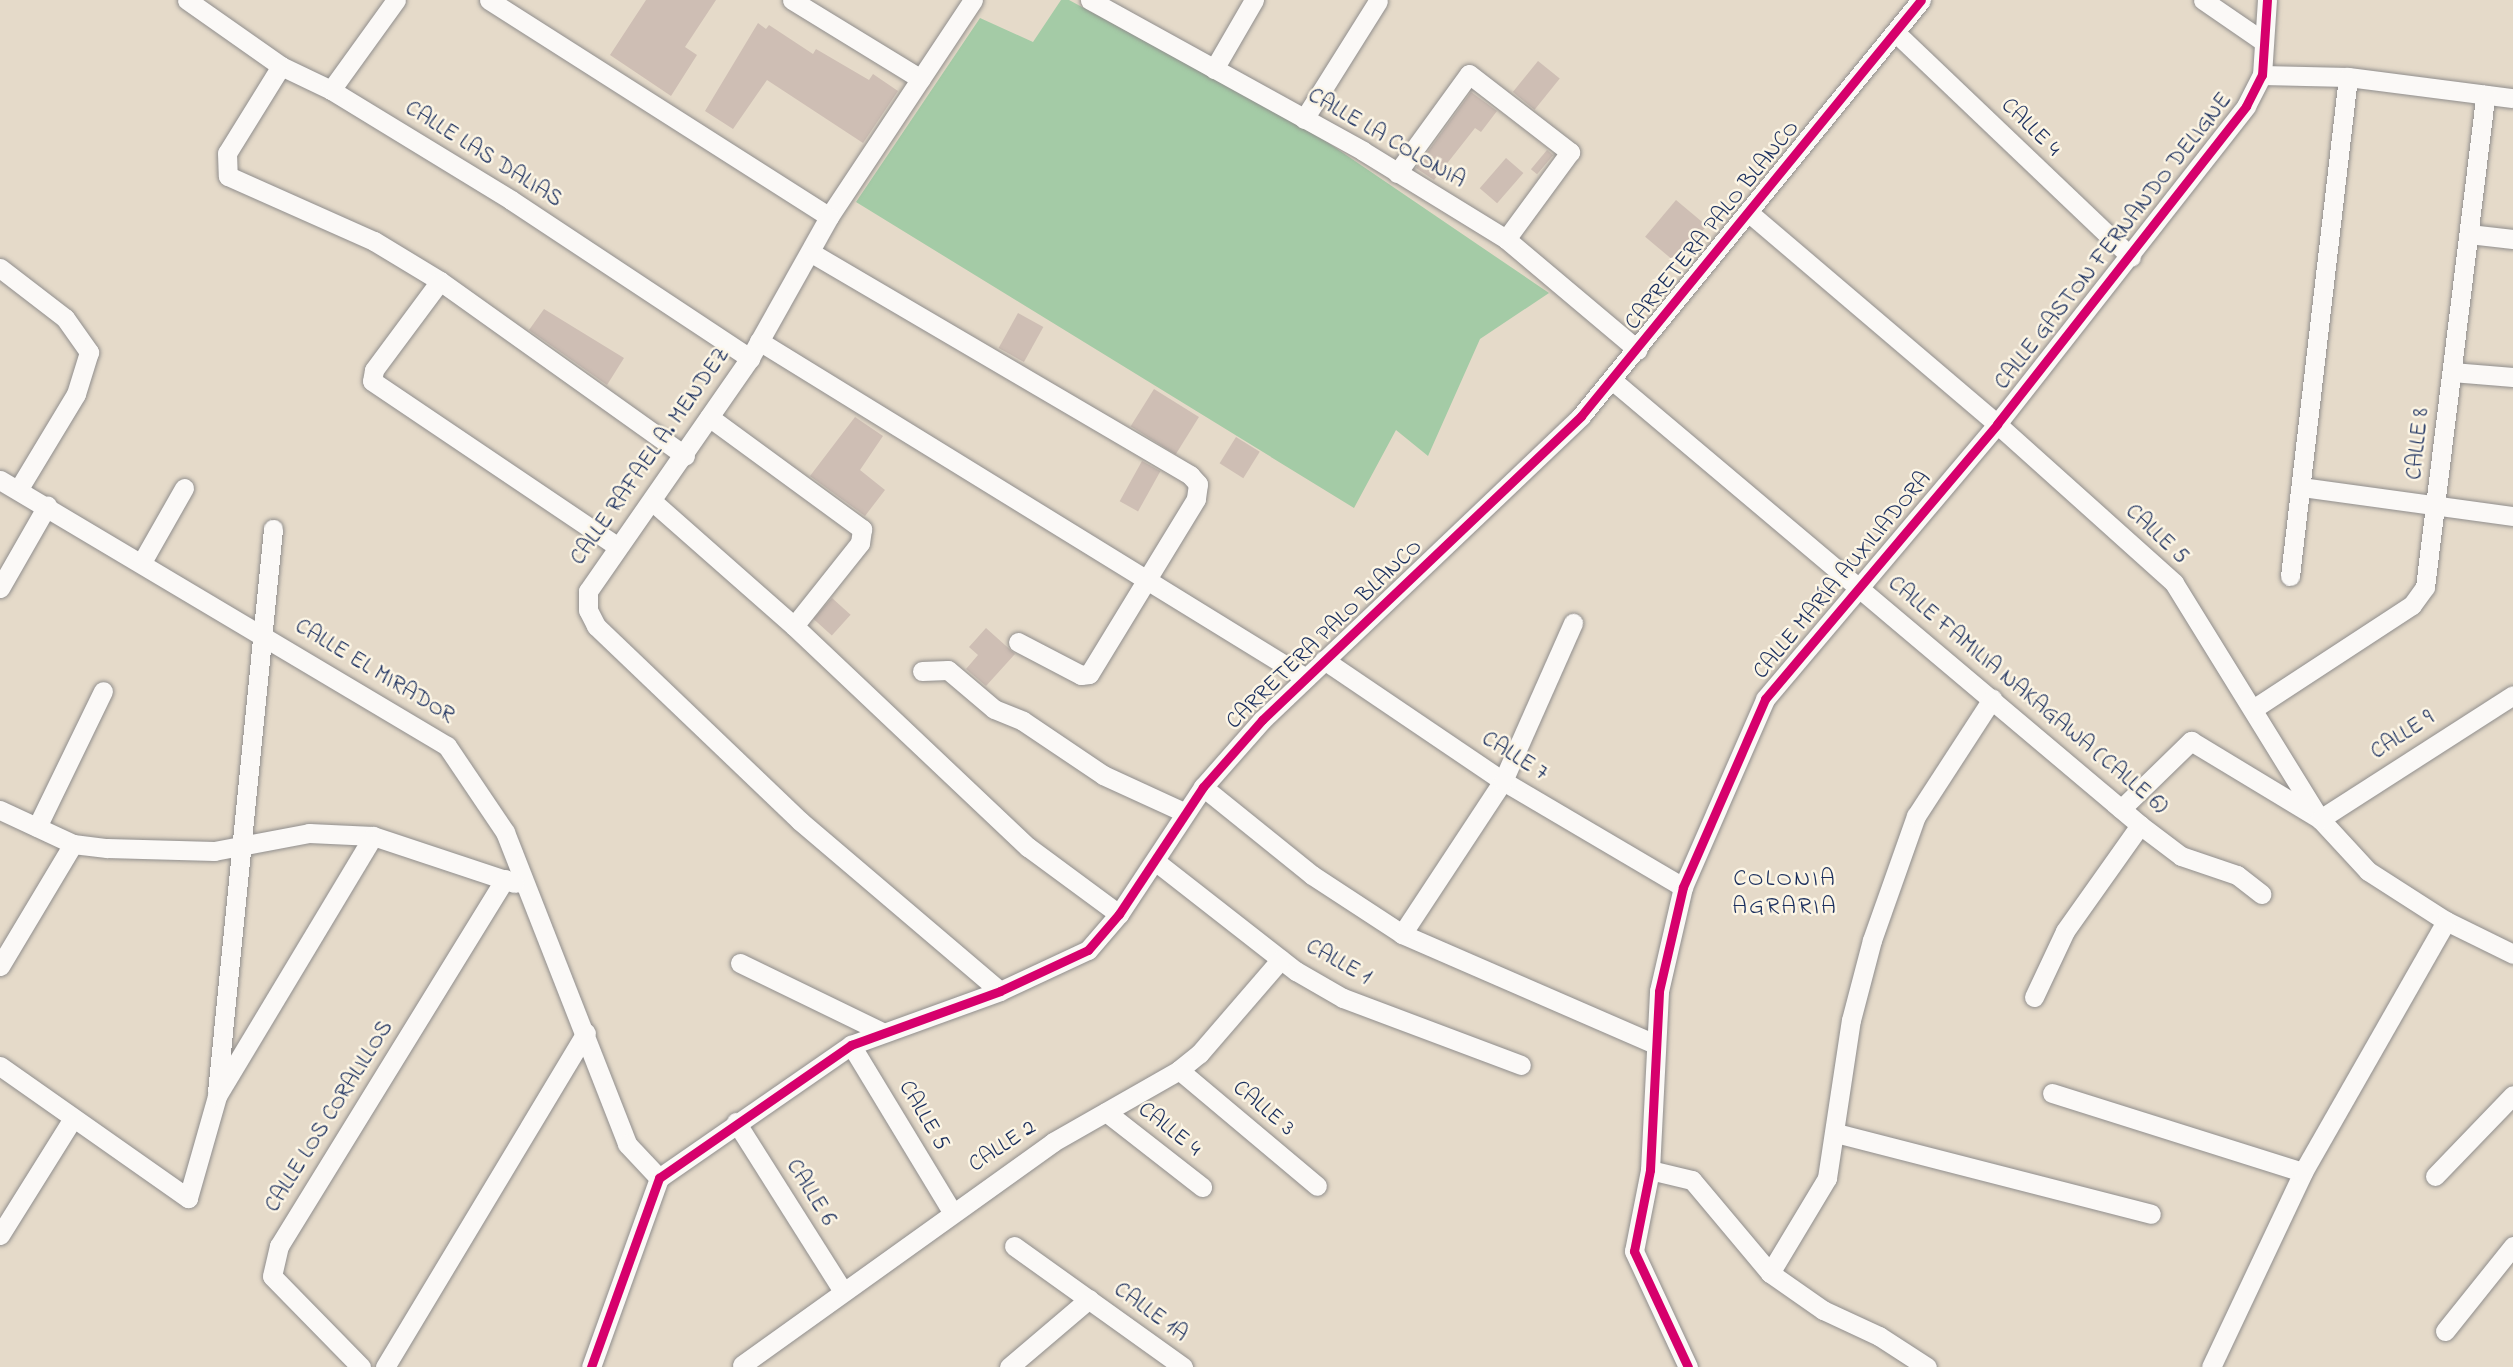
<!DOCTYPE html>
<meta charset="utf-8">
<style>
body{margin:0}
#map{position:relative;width:2513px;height:1367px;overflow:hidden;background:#e5dac9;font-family:"Indie Flower",sans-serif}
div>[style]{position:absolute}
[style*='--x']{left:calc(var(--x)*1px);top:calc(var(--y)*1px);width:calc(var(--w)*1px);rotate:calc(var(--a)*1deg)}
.forest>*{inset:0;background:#a4cba6}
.building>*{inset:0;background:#cebeb4;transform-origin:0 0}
.roads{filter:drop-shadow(0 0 2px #908e8d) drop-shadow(0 0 2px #908e8d)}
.street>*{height:19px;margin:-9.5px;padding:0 9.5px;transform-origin:9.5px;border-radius:9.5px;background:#fbf9f7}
.cycleway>*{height:9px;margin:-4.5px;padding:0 4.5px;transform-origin:4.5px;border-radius:4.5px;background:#d6006c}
span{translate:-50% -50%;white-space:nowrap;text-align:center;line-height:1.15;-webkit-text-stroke:5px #fcf5e5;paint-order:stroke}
.street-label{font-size:23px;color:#1b2f5e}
.neighbourhood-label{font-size:24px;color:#1b2f5e;letter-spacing:2px}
</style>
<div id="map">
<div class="forest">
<div style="clip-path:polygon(1061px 0,1069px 0,1305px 127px,1549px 293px,1480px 339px,1428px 456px,1396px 430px,1354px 508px,856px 202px,980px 18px,1033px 42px)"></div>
</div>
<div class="building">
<div style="clip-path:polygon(646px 0,716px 0,685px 47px,697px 55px,671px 96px,610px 55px)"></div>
<div style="clip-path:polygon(758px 23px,766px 29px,769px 25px,813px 54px,816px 49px,869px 80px,873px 74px,898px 91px,863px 143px,767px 80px,733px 129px,705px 111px)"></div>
<div style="left:1538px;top:61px;width:28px;height:40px;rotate:39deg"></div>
<div style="clip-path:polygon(1471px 92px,1497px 111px,1481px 132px,1475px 128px,1434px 180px,1416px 168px)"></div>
<div style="left:1547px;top:150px;width:8px;height:25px;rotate:40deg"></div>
<div style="left:1506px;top:158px;width:23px;height:40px;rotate:41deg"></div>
<div style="left:1676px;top:200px;width:40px;height:48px;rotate:40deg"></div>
<div style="clip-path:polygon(544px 309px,624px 358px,607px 385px,529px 330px)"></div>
<div style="left:1018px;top:313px;width:29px;height:40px;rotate:29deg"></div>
<div style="left:1154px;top:389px;width:53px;height:44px;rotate:32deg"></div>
<div style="clip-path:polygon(855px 417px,883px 436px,860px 470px,885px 490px,865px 516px,810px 476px)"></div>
<div style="left:1236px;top:437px;width:28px;height:31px;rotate:32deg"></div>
<div style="left:1142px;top:461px;width:21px;height:46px;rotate:29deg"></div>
<div style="left:832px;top:598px;width:25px;height:28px;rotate:42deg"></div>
<div style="clip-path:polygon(986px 628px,1015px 654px,986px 686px,966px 669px,978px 655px,969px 647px)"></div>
</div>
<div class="roads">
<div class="street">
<div style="--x:187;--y:0;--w:115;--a:35.1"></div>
<div style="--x:281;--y:66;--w:55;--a:25.6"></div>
<div style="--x:331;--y:90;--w:211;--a:31.4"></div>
<div style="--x:511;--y:200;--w:287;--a:33.5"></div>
<div style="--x:489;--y:0;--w:403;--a:32.5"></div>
<div style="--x:792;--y:0;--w:151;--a:31.5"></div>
<div style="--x:973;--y:0;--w:260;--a:123.6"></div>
<div style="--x:829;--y:217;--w:162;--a:119.3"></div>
<div style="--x:750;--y:358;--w:284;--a:124.8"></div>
<div style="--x:588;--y:591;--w:19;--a:90"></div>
<div style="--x:588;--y:610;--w:18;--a:63"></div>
<div style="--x:596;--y:626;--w:282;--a:43.7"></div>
<div style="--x:800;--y:821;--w:262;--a:40.4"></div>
<div style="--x:1090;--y:0;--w:312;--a:28.9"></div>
<div style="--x:1363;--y:151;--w:168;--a:31.6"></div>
<div style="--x:1506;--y:239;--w:172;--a:40.1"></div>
<div style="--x:2203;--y:0;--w:74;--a:34.5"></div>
<div style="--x:1897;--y:34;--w:323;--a:43.6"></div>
<div style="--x:281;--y:66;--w:102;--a:121.8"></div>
<div style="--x:227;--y:153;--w:23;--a:88"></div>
<div style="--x:228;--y:176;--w:160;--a:24"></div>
<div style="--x:374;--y:241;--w:77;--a:31.2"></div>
<div style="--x:440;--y:281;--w:301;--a:35.5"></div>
<div style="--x:1214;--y:69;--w:80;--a:-59.9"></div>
<div style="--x:2262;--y:75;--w:86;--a:1.3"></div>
<div style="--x:2348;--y:77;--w:166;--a:7.3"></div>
<div style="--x:331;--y:90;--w:111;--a:-54.2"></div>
<div style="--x:1304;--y:119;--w:139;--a:-57.9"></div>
<div style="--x:1397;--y:173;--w:122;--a:-54"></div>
<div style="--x:1469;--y:74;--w:128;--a:37.7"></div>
<div style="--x:1570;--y:152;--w:108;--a:126.3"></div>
<div style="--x:1748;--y:212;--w:327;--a:40.4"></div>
<div style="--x:1997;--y:424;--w:238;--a:41.9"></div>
<div style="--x:2174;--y:583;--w:278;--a:58.3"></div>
<div style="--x:2320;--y:819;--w:71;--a:47.3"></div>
<div style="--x:2368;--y:871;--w:93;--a:32.7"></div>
<div style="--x:2446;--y:921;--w:75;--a:26.2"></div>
<div style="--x:2469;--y:234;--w:44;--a:6.5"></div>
<div style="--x:810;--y:252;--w:441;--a:30.4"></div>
<div style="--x:1190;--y:475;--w:12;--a:48"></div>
<div style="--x:1198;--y:484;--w:15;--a:98"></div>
<div style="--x:1196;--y:499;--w:205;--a:121.4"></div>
<div style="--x:1089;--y:674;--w:8;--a:173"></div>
<div style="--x:1081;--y:675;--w:71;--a:-152.4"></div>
<div style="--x:0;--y:268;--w:82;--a:37.6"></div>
<div style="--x:65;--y:318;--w:42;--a:54.8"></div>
<div style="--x:89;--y:352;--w:44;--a:107.2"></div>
<div style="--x:76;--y:394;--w:112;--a:121.1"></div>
<div style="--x:440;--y:281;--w:111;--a:126.6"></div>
<div style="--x:374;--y:370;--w:11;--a:100"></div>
<div style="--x:372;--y:381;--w:295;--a:34"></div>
<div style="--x:759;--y:341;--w:642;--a:31.64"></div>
<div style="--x:2452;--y:372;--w:61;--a:4.7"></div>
<div style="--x:1612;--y:380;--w:691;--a:40.12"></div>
<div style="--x:2140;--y:825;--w:51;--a:37.1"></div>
<div style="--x:2181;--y:856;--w:59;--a:18.7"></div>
<div style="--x:2237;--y:875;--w:31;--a:38"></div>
<div style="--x:709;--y:417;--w:190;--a:36.2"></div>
<div style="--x:862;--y:529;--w:14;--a:98"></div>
<div style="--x:860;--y:543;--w:106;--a:128.5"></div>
<div style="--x:0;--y:480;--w:520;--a:30.76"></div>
<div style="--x:447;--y:746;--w:104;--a:56"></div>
<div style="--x:505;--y:832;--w:335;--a:68.6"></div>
<div style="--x:627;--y:1144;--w:47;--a:46.7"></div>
<div style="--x:2301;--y:487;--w:214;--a:7.8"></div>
<div style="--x:652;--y:501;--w:189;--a:41.4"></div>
<div style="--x:794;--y:626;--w:322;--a:43.4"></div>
<div style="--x:1028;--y:847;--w:113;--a:36.4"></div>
<div style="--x:142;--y:562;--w:85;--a:-60.4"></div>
<div style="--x:2290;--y:576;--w:502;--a:-83.37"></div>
<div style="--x:0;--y:588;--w:95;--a:-60.2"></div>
<div style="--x:1324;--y:660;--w:216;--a:34.1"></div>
<div style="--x:1503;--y:781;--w:209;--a:30.5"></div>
<div style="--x:922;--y:671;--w:26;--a:-2"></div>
<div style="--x:948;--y:670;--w:60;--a:40.3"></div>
<div style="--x:994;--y:709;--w:31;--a:22"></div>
<div style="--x:1023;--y:721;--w:97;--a:34"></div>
<div style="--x:1103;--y:775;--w:89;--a:24.6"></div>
<div style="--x:2253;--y:709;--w:190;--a:-33.2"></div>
<div style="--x:2412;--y:605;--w:22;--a:-54"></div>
<div style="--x:2425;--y:587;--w:496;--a:-83"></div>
<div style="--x:1203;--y:787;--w:140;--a:38.9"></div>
<div style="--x:1312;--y:875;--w:108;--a:33.2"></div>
<div style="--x:1402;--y:934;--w:274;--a:23.5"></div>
<div style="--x:2121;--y:809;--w:98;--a:-44.2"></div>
<div style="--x:2191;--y:741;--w:151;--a:31.2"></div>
<div style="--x:2320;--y:819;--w:229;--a:-32.7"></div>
<div style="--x:0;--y:810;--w:81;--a:25"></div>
<div style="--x:73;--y:844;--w:34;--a:7"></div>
<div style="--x:107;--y:848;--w:107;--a:1.6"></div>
<div style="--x:214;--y:851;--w:97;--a:-10.7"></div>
<div style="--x:309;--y:833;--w:64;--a:2.7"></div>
<div style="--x:373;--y:836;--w:149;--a:18.4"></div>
<div style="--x:37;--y:827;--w:151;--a:-64.1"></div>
<div style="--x:1155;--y:861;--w:179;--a:38"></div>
<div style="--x:1296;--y:971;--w:54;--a:29.9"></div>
<div style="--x:1343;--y:998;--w:190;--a:20.6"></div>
<div style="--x:1402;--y:934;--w:183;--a:-56.6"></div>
<div style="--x:1503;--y:781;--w:173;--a:-66.1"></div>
<div style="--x:740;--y:963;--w:158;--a:25.9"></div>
<div style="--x:0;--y:966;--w:142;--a:-59.1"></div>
<div style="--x:2034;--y:997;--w:73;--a:-64.8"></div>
<div style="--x:2065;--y:931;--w:130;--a:-54.7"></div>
<div style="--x:851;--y:1045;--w:195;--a:58.8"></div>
<div style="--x:0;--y:1066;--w:230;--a:35.1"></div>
<div style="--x:188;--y:1198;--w:106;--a:-74.1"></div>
<div style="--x:217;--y:1096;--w:303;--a:-59"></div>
<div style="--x:1179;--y:1070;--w:180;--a:40"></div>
<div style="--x:217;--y:1092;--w:566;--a:-84.32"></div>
<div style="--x:2052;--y:1093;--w:263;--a:17.5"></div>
<div style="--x:1106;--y:1112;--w:122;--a:38"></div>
<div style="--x:736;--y:1122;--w:200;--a:57.7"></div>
<div style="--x:1836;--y:1133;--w:325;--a:14.4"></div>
<div style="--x:1650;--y:1170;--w:43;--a:13.4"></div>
<div style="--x:1692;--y:1180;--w:121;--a:50"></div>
<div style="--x:1770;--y:1273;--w:65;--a:34.9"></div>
<div style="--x:1823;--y:1310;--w:62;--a:24.9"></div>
<div style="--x:1879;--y:1336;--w:57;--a:32.9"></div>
<div style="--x:2435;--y:1176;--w:112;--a:-46.1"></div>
<div style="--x:0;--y:1235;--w:138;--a:-58"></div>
<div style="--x:1014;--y:1246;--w:208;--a:35.6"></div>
<div style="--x:1770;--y:1273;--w:111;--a:-59"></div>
<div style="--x:1827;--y:1178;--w:160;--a:-81.4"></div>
<div style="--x:1851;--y:1020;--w:83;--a:-75.3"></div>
<div style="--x:1872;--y:940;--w:132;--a:-70.5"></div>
<div style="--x:1916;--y:816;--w:140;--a:-57"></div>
<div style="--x:2445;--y:1331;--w:109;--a:-51.3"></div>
<div style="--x:742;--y:1365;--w:383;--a:-35.6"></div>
<div style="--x:1053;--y:1142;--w:145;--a:-29.7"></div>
<div style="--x:1179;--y:1070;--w:26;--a:-39"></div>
<div style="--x:1199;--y:1054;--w:125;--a:-49.2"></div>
<div style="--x:361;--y:1367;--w:127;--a:-134.4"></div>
<div style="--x:272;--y:1276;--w:31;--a:-77"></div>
<div style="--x:279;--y:1246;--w:431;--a:-58.4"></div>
<div style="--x:385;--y:1367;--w:390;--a:-59"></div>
<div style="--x:591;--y:1367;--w:201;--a:-70.2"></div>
<div style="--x:659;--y:1178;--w:234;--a:-34.7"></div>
<div style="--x:851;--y:1045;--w:158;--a:-19.9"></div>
<div style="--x:1000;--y:991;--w:97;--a:-25"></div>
<div style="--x:1088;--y:950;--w:48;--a:-49.3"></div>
<div style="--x:1119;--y:914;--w:152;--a:-56.5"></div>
<div style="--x:1203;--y:787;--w:89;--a:-48.6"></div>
<div style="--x:1262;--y:720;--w:441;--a:-43.6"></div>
<div style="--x:1581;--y:416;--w:537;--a:-50.74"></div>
<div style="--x:1009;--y:1367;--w:105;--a:-40.4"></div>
<div style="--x:1688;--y:1367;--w:128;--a:-115"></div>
<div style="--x:1634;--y:1251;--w:83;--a:-78.8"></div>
<div style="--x:1650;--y:1170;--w:179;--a:-87.1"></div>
<div style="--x:1659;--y:991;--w:107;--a:-77"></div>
<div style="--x:1683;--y:887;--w:205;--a:-66.4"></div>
<div style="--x:1765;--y:699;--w:360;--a:-49.8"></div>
<div style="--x:1997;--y:424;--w:404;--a:-51.9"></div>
<div style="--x:2246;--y:106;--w:35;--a:-63"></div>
<div style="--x:2262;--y:75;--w:75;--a:-86.2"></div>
<div style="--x:2211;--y:1367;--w:216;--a:-64.7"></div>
<div style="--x:2303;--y:1172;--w:289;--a:-60.3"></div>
</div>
</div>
<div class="cycleway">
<div style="--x:591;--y:1367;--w:201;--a:-70.2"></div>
<div style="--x:659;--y:1178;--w:234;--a:-34.7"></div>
<div style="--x:851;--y:1045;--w:158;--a:-19.9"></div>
<div style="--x:1000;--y:991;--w:97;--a:-25"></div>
<div style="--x:1088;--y:950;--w:48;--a:-49.3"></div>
<div style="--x:1119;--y:914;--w:152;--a:-56.5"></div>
<div style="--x:1203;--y:787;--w:89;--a:-48.6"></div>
<div style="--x:1262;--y:720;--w:441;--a:-43.6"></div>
<div style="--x:1581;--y:416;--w:537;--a:-50.74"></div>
<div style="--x:1688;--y:1367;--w:128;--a:-115"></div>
<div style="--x:1634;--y:1251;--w:83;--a:-78.8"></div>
<div style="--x:1650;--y:1170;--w:179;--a:-87.1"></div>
<div style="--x:1659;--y:991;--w:107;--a:-77"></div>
<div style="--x:1683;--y:887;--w:205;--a:-66.4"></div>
<div style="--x:1765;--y:699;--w:360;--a:-49.8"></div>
<div style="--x:1997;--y:424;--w:404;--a:-51.9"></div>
<div style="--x:2246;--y:106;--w:35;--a:-63"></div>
<div style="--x:2262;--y:75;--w:75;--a:-86.2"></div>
</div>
<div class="street-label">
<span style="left:2030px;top:128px;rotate:44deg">CALLE 4</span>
<span style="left:1386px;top:139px;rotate:30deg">CALLE LA COLONIA</span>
<span style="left:483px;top:155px;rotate:32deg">CALLE LAS DALIAS</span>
<span style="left:1713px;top:226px;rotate:-51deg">CARRETERA PALO BLANCO</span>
<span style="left:2114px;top:242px;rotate:-52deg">CALLE GASTON FERNANDO DELIGNE</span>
<span style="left:2419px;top:444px;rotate:-84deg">CALLE 8</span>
<span style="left:651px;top:457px;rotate:-55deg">CALLE RAFAEL A. MENDEZ</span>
<span style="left:2156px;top:535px;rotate:43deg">CALLE 5</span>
<span style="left:1843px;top:576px;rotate:-50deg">CALLE MARÍA AUXILIADORA</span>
<span style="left:1325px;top:635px;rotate:-44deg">CARRETERA PALO BLANCO</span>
<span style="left:374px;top:672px;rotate:31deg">CALLE EL MIRADOR</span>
<span style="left:2027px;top:696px;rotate:40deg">CALLE FAMILIA NAKAGAWA (CALLE 6)</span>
<span style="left:2403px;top:736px;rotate:-33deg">CALLE 9</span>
<span style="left:1514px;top:757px;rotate:32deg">CALLE 7</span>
<span style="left:1338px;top:963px;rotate:29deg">CALLE 1</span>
<span style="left:1263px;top:1109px;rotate:40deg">CALLE 3</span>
<span style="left:923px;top:1116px;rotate:59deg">CALLE 5</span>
<span style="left:330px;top:1117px;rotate:-58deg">CALLE LOS CORALILLOS</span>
<span style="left:1169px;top:1130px;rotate:38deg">CALLE 4</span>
<span style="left:1003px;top:1147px;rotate:-34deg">CALLE 2</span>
<span style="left:810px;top:1193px;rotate:58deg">CALLE 6</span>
<span style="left:1150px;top:1313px;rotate:36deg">CALLE 1A</span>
</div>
<div class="neighbourhood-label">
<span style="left:1785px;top:894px">COLONIA<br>AGRARIA</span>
</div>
</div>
